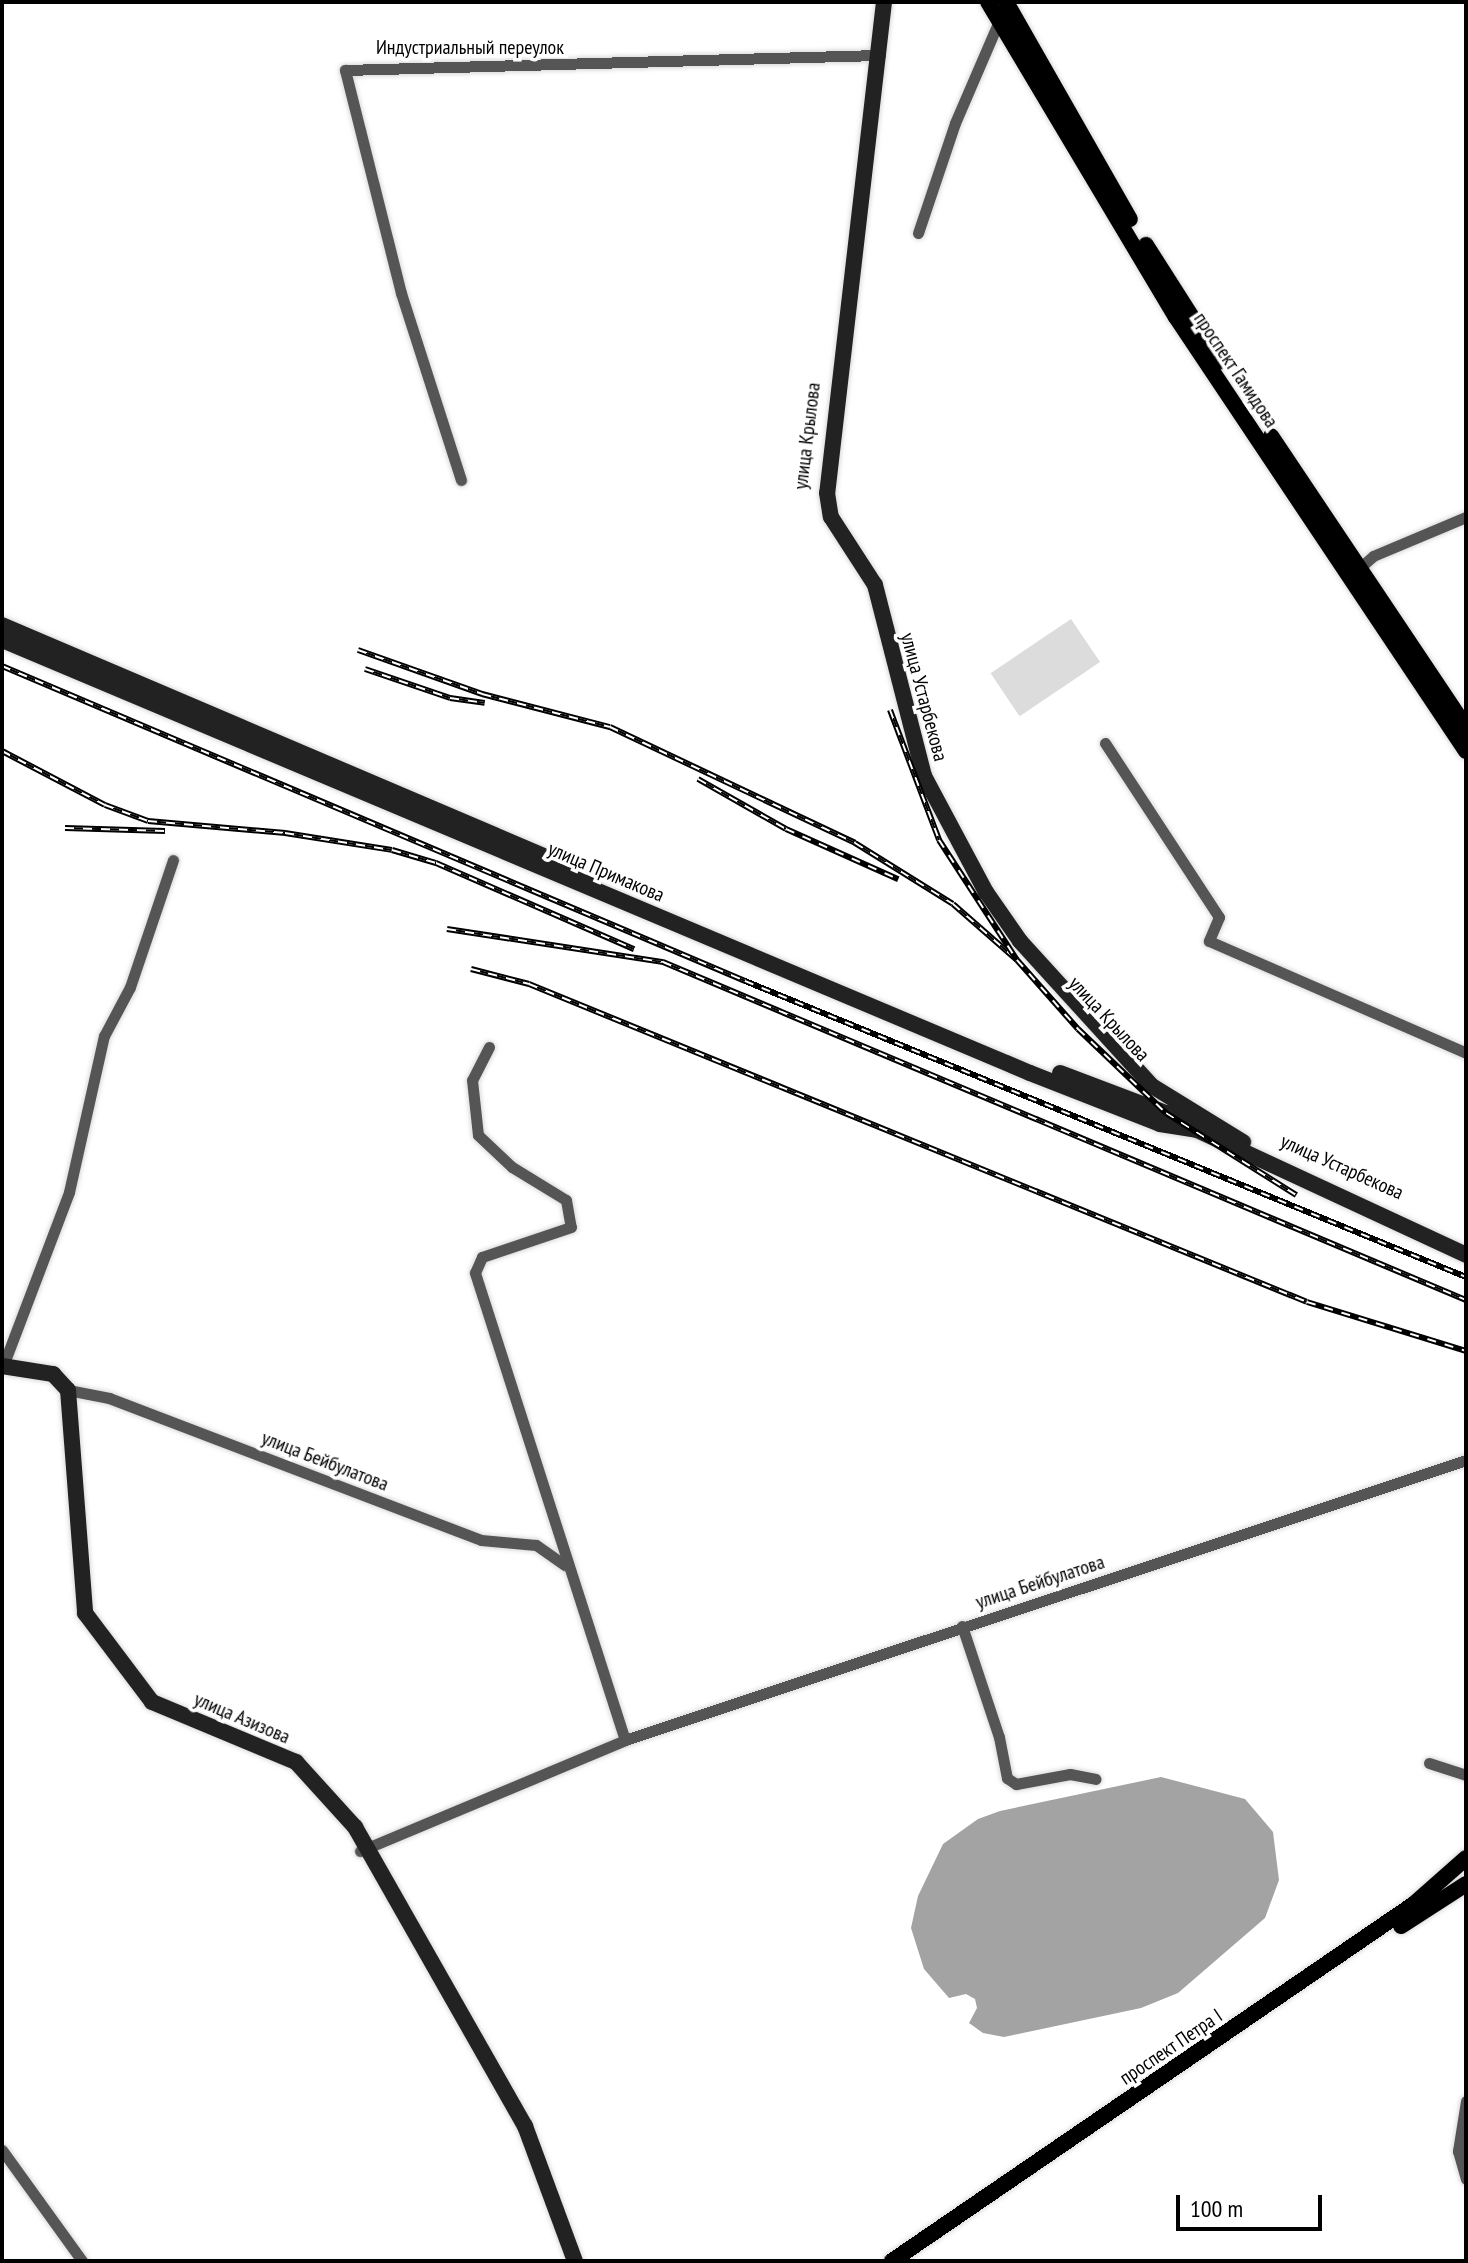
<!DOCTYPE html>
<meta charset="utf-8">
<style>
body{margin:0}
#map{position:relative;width:1468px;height:2263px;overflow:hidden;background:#fff;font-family:"PT Sans Narrow",sans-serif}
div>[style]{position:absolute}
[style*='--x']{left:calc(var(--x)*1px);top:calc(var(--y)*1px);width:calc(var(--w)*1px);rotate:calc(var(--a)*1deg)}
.green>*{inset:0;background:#dcdcdc;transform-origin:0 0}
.water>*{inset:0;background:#a3a3a3}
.roads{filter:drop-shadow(0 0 2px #dbdbdb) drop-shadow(0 0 2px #dbdbdb)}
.street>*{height:11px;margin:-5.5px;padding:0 5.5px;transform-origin:5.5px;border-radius:5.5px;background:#555}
.secondary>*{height:16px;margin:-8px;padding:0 8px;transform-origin:8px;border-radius:8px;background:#222}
.primary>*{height:16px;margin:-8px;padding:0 8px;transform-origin:8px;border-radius:8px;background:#000}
.rail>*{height:6px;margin-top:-3px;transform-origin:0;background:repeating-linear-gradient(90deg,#fff 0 9px,#000 0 18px);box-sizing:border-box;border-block:2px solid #000}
span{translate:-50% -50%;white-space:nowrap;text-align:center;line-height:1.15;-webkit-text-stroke:7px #fff;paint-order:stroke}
.street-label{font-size:20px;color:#000}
.frame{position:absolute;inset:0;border:4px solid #000;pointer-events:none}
.scale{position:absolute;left:1176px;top:2195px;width:146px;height:36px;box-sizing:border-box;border:4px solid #000;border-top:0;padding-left:10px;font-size:24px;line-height:28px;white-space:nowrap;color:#000;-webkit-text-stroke:6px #fff;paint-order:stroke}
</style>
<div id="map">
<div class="green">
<div style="left:1071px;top:619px;width:52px;height:97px;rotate:56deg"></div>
</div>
<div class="water">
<div style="clip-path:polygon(1161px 1777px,1245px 1799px,1273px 1832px,1279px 1880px,1265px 1918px,1178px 1993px,1141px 2008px,1004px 2037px,983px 2033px,969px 2023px,977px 2008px,975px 1999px,966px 1994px,949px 1998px,924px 1969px,911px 1928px,918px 1896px,943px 1844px,978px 1819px,1000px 1811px)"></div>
</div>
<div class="roads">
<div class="street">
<div style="--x:918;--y:233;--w:116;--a:-71.4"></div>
<div style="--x:955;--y:123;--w:111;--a:-66.7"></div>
<div style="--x:461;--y:480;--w:196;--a:-107.8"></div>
<div style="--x:401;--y:293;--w:230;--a:-104.1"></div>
<div style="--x:345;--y:70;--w:535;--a:-1.61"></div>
<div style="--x:1356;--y:571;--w:23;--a:-41"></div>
<div style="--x:1373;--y:556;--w:101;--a:-22.8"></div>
<div style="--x:1105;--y:743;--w:208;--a:56.8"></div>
<div style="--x:1219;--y:917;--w:26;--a:113"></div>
<div style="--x:1209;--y:941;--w:280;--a:23.5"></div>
<div style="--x:489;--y:1047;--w:37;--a:117"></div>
<div style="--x:472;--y:1080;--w:55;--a:83.8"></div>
<div style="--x:478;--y:1135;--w:47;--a:43.3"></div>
<div style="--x:512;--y:1167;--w:63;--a:31.4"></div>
<div style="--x:566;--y:1200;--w:27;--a:80"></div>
<div style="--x:571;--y:1227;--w:94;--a:161.4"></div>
<div style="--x:482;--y:1257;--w:17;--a:114"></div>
<div style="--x:475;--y:1273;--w:490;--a:72.2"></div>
<div style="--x:3;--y:1366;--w:186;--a:-69.2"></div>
<div style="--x:69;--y:1192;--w:160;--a:-77.4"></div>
<div style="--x:104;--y:1036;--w:55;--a:-62"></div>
<div style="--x:130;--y:987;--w:134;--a:-71.3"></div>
<div style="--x:68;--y:1390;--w:42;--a:11"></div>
<div style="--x:109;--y:1398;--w:398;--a:20.9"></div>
<div style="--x:481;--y:1540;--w:55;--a:5.2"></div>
<div style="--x:536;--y:1545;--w:35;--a:35"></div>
<div style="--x:962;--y:1626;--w:117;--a:71.6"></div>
<div style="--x:999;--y:1737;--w:42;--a:79"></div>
<div style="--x:1007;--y:1778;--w:11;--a:34"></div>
<div style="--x:1016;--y:1784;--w:55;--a:-10.5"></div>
<div style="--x:1070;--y:1774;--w:26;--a:11"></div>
<div style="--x:1429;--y:1763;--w:39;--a:18"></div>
<div style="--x:360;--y:1851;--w:287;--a:-22.7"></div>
<div style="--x:625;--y:1740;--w:886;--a:-18.41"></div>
<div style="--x:1466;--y:2101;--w:51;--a:99.1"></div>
<div style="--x:1458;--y:2151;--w:29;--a:74"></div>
<div style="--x:2;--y:2150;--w:137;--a:54.2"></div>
</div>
<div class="secondary">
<div style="--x:884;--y:2;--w:494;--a:96.6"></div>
<div style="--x:827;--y:493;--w:24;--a:81"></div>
<div style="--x:831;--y:517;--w:81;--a:57.1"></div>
<div style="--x:875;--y:585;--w:197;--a:75.6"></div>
<div style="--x:924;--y:776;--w:132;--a:61.9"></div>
<div style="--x:986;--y:892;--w:60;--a:55.2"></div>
<div style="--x:1020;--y:941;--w:196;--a:47.7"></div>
<div style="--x:1152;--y:1086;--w:107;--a:31.6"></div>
<div style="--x:2;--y:625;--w:642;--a:23.09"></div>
<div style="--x:2;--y:640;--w:1115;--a:22.84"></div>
<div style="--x:1030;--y:1073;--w:140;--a:21.4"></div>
<div style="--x:1160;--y:1124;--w:37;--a:9"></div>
<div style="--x:1197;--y:1130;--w:297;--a:24.9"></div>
<div style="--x:1060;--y:1073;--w:113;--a:20.7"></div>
<div style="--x:1166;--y:1113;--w:28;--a:2"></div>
<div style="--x:2;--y:1366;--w:52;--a:8.9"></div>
<div style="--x:53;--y:1374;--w:22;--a:47"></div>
<div style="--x:68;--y:1390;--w:224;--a:85.6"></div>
<div style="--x:85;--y:1613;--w:111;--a:53"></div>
<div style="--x:152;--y:1702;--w:156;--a:22.6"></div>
<div style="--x:296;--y:1762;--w:88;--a:47.8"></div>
<div style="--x:355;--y:1827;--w:344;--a:60.4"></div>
<div style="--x:525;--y:2126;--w:144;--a:69.7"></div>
</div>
<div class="primary">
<div style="--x:988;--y:2;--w:367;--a:59.2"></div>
<div style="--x:1176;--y:317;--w:522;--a:56.25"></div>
<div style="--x:1006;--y:2;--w:250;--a:60.3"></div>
<div style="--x:1146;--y:245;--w:138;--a:57.5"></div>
<div style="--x:1271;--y:436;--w:350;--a:56.2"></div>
<div style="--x:1401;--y:1926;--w:77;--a:-32.9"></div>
<div style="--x:892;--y:2261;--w:632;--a:-34.37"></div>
<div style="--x:1414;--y:1904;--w:69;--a:-41.5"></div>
</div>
</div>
<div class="rail">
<div style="--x:358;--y:650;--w:132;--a:19.5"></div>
<div style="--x:482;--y:694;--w:132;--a:14.5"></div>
<div style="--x:610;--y:727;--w:271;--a:25.3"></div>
<div style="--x:855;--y:843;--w:115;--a:31.9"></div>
<div style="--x:953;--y:904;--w:85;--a:41.2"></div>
<div style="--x:2;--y:666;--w:807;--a:22.97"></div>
<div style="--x:745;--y:981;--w:779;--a:22.32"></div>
<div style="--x:365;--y:669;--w:90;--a:18.8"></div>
<div style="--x:450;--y:698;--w:35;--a:8"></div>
<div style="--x:890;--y:710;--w:139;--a:69.3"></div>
<div style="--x:939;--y:840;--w:143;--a:57"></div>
<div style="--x:1017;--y:960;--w:92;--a:48.5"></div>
<div style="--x:1078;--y:1029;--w:122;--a:43.7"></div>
<div style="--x:1166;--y:1113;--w:154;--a:32.2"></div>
<div style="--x:2;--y:751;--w:116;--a:27.7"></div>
<div style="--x:105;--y:805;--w:46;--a:20.4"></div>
<div style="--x:148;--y:821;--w:138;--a:5"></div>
<div style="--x:285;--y:833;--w:108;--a:9"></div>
<div style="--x:392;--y:850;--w:46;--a:16.5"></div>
<div style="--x:436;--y:863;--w:216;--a:23.5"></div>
<div style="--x:698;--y:779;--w:101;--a:29.6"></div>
<div style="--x:786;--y:829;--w:123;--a:24.1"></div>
<div style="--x:65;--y:828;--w:100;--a:1.7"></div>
<div style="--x:447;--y:929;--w:219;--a:8.7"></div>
<div style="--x:663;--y:962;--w:871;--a:22.83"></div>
<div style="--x:471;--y:969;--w:60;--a:14.5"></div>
<div style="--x:529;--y:984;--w:840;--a:22.23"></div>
<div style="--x:1307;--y:1302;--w:166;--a:17.1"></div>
</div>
<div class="street-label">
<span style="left:470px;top:47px">Индустриальный переулок</span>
<span style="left:1236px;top:370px;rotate:56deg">проспект Гамидова</span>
<span style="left:807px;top:436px;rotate:-83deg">улица Крылова</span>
<span style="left:924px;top:697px;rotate:75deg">улица Устарбекова</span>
<span style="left:606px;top:872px;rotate:23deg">улица Примакова</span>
<span style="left:1109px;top:1019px;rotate:47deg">улица Крылова</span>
<span style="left:1342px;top:1167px;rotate:24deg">улица Устарбекова</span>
<span style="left:325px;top:1461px;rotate:21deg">улица Бейбулатова</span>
<span style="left:1040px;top:1582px;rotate:-18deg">улица Бейбулатова</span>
<span style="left:242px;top:1718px;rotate:23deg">улица Азизова</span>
<span style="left:1171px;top:2047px;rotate:-34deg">проспект Петра I</span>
</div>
<div class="frame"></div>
<div class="scale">100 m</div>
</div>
